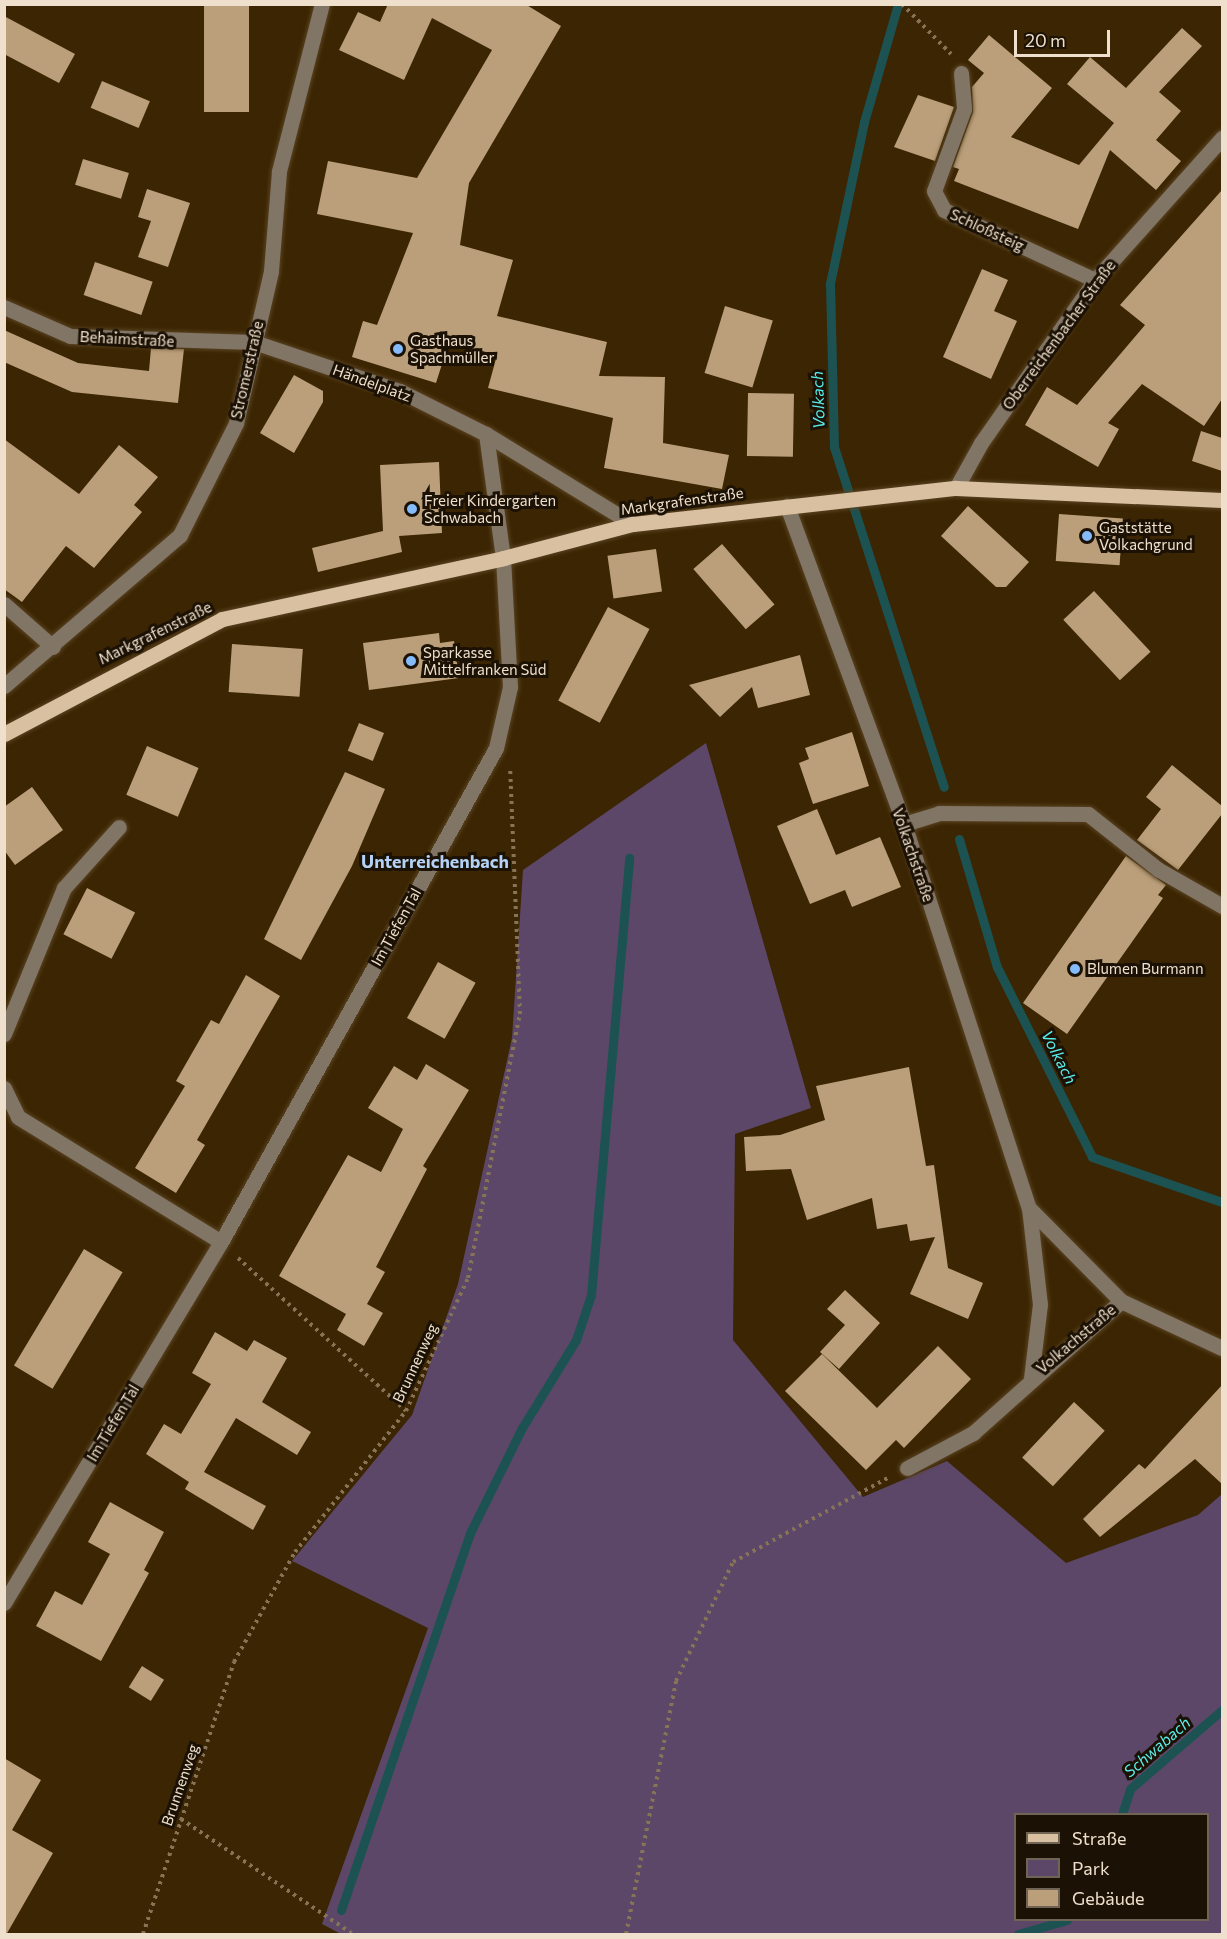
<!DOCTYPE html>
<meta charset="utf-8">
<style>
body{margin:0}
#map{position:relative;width:1227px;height:1939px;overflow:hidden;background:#3c2502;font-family:Commissioner,sans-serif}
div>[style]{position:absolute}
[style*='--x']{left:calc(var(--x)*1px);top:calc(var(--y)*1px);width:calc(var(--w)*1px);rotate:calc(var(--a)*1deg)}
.green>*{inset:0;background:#5c4769}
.stream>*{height:9px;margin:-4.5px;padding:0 4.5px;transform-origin:4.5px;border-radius:4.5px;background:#1c5352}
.building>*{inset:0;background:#bb9f7b;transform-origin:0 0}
.path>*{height:4px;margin-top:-2px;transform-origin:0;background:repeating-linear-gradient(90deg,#877457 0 3px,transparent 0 7.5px)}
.roads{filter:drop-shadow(0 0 2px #594322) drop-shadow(0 0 2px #594322)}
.minor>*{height:15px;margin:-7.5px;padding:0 7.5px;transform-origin:7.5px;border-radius:7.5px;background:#817566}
.major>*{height:15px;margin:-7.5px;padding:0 7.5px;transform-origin:7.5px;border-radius:7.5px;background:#d9c0a1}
.dots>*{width:16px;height:16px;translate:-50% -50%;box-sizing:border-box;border:3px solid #1b1104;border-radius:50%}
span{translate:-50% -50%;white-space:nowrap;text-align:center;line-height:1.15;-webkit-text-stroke:6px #1b1104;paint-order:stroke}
.street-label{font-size:15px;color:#efe0cd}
.poi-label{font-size:15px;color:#efe0cd}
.left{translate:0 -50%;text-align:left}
.water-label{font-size:16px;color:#59eeeb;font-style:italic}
.quarter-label{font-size:18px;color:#b3d2f6;font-weight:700}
.frame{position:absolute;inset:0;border:6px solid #efe0cd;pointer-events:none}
.legend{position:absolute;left:1014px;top:1813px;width:195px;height:108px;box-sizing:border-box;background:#1b1104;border:2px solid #706454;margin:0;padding:8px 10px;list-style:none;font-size:18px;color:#efe0cd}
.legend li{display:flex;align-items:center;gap:12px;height:30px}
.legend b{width:30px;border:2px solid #706454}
.scale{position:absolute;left:1014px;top:30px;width:96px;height:27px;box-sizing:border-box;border:3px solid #efe0cd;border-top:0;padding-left:8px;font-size:18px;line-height:21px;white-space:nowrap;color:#efe0cd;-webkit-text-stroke:4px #1b1104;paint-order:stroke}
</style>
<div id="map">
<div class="green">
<div style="clip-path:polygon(evenodd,706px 743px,811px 1108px,735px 1134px,733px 1340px,863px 1497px,947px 1461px,1066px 1563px,1198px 1515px,1222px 1494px,1222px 1934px,341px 1934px,322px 1924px,428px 1628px,292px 1561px,412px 1415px,458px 1284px,512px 1038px,523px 870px,706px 743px,1016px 1814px,1208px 1814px,1208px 1920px,1016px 1920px,1016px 1814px)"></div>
</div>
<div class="stream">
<div style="--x:898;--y:4;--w:123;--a:106.1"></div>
<div style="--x:864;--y:122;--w:166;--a:101.9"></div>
<div style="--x:830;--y:284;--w:163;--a:88.6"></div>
<div style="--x:834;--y:447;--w:357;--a:72.1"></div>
<div style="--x:959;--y:839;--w:134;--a:73.5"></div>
<div style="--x:997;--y:967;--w:212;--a:63.4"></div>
<div style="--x:1092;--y:1157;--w:138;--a:19.1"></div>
<div style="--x:1122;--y:1814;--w:26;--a:-72"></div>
<div style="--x:1130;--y:1789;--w:121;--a:-40.7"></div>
<div style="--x:341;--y:1910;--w:398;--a:-71.1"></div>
<div style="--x:470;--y:1533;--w:117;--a:-63.7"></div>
<div style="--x:522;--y:1428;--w:103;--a:-58.5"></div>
<div style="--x:576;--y:1340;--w:47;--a:-71.6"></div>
<div style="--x:591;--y:1295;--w:439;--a:-85"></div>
<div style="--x:1018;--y:1934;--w:51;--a:-15.9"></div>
</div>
<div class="building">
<div style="left:204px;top:4px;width:45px;height:108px"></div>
<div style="clip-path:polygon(388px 4px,525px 4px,561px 26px,469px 183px,460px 245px,513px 260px,497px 316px,607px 342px,599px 376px,665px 377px,663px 443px,729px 455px,722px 489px,604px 468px,613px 418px,488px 388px,497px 355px,449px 342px,436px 383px,352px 357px,363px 321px,377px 325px,413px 233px,317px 214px,328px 161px,417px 178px,492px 50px,432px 18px,404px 80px,339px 50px,358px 12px,380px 22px)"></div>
<div style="clip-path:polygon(4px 16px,75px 54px,59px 83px,4px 54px)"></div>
<div style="clip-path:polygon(1182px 28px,1202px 46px,1159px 92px,1181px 111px,1156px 140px,1181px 161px,1156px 190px,1110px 150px,1078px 229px,954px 181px,959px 169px,953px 167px,973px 112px,972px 87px,984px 73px,968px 60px,989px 35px,1052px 88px,1011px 137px,1079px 165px,1114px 123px,1067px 84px,1090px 57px,1126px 88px)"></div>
<div style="left:102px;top:81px;width:52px;height:29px;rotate:23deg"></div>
<div style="clip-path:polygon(918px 95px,954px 107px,935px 161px,894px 147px)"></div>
<div style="left:83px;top:159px;width:48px;height:27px;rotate:17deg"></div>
<div style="clip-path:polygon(147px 189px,190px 203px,168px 267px,138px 257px,151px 221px,138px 217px)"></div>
<div style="clip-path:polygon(1222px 190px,1222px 399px,1204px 426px,1142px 384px,1108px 423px,1119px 429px,1098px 467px,1025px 425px,1047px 387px,1077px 405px,1145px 325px,1120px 305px)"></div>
<div style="left:95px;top:262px;width:61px;height:35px;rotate:19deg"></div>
<div style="clip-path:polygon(982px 269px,1008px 280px,994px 311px,1017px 321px,991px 379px,943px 357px)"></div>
<div style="left:725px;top:306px;width:50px;height:70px;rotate:17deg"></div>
<div style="clip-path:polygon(4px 330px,78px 363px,149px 371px,151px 348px,184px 349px,178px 403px,72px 392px,4px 362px)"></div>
<div style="clip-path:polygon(294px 375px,323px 391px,323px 402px,294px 453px,260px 433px)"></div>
<div style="left:748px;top:393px;width:46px;height:63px;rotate:1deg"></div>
<div style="clip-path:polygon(1201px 431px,1222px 438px,1222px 471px,1192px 461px)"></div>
<div style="clip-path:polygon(4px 439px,79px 494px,119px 445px,158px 477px,134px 505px,142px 512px,94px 568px,66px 546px,22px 602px,4px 589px)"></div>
<div style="clip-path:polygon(439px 462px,442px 533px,399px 536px,402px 552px,318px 572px,312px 548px,383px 531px,380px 465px)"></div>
<div style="clip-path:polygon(968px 506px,1029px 562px,1006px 587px,996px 587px,941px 536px)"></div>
<div style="left:1059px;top:514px;width:64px;height:47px;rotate:4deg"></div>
<div style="left:722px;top:544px;width:80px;height:38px;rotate:49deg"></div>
<div style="left:656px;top:549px;width:43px;height:49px;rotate:82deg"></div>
<div style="left:1094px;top:591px;width:83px;height:42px;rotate:47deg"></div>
<div style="left:608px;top:607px;width:47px;height:106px;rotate:28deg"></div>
<div style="clip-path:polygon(439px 633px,440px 643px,454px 641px,459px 678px,369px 690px,363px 643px)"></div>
<div style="left:232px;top:644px;width:71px;height:48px;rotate:4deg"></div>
<div style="clip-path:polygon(800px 655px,810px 695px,758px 708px,752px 687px,720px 717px,689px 685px)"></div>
<div style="left:359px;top:723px;width:27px;height:30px;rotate:22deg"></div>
<div style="clip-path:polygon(852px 732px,869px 786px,813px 804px,799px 763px,809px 759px,805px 748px)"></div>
<div style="left:147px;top:746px;width:56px;height:53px;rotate:23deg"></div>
<div style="clip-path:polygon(1172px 765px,1222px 806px,1222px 814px,1178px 870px,1137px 840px,1161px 809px,1146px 797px)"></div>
<div style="clip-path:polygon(345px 772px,385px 789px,352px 866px,301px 960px,264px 939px)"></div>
<div style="clip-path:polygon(32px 787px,63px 830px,15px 865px,4px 850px,4px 807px)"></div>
<div style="clip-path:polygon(817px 809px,836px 855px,880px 837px,901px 887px,852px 907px,845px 890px,810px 904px,777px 826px)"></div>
<div style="clip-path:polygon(1126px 856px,1166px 885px,1158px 895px,1163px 898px,1067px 1034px,1023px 1003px)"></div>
<div style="left:87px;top:888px;width:54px;height:52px;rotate:27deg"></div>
<div style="left:438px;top:962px;width:43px;height:64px;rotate:29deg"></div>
<div style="clip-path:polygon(246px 975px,280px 996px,197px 1140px,205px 1145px,176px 1193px,135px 1168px,185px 1086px,176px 1081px,211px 1020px,219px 1024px)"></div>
<div style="clip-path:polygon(426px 1064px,469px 1090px,423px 1166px,427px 1169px,376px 1267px,385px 1272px,367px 1304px,383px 1313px,364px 1346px,337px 1330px,346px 1314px,279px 1276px,348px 1155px,381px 1172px,403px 1129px,368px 1108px,394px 1066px,417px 1080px)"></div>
<div style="clip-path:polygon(909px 1067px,926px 1166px,934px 1165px,948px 1268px,983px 1283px,968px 1319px,910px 1294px,935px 1237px,910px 1241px,907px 1224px,877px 1229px,872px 1198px,807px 1220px,791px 1169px,746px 1171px,744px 1137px,780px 1135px,825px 1120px,816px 1086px)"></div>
<div style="left:84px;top:1249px;width:45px;height:136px;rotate:31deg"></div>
<div style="clip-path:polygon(845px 1290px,880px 1323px,839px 1369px,820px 1352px,845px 1325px,827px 1309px)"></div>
<div style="clip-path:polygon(215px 1332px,247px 1351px,254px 1340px,287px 1358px,262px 1402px,311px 1432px,297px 1455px,236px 1418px,204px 1472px,266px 1506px,253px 1530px,185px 1489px,189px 1482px,146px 1454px,164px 1424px,181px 1434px,211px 1384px,192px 1373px)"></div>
<div style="clip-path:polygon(938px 1346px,971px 1379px,904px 1448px,896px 1440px,866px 1470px,785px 1391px,822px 1354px,877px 1408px)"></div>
<div style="clip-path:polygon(1222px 1385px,1222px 1484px,1195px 1459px,1100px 1537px,1083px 1519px,1139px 1464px,1145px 1469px)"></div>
<div style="left:1074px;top:1402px;width:42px;height:76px;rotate:43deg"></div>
<div style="clip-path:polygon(110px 1502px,164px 1532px,144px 1570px,149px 1573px,101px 1661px,36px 1626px,55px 1591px,82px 1605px,110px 1554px,88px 1542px)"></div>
<div style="left:142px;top:1666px;width:26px;height:25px;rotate:32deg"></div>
<div style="clip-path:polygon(4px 1758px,41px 1780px,12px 1830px,53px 1853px,6px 1935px)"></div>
</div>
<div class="path">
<div style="--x:902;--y:4;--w:70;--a:45.6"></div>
<div style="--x:238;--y:1258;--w:227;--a:42.3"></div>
<div style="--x:181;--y:1819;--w:207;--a:33.8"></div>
<div style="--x:143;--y:1934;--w:287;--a:-71.5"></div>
<div style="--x:234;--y:1662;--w:126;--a:-61"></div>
<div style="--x:295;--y:1552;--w:179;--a:-51.8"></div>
<div style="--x:406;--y:1411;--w:147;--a:-65"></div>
<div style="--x:468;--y:1278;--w:269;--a:-78.9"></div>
<div style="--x:520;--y:1014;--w:244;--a:-92.3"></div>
<div style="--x:626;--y:1934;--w:258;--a:-78.8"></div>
<div style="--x:676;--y:1681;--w:132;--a:-64.4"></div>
<div style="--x:733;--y:1562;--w:176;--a:-28.5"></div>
</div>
<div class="roads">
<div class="minor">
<div style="--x:961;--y:73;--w:36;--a:85"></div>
<div style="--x:964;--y:109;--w:87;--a:110.1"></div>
<div style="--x:934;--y:191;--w:21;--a:62"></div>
<div style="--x:944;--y:210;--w:166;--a:24.9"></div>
<div style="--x:4;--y:307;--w:72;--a:23.7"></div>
<div style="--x:70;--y:336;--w:184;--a:1.9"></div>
<div style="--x:254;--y:342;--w:154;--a:18.6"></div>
<div style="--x:400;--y:391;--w:96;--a:26.6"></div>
<div style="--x:486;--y:434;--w:172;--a:31.5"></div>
<div style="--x:956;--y:488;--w:51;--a:-60.9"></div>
<div style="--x:981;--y:443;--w:199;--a:-55"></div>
<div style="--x:1095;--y:280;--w:191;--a:-48.2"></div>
<div style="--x:787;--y:506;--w:339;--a:69.8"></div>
<div style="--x:904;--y:824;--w:404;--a:72"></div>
<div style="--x:1029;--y:1208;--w:97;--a:83.5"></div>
<div style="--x:1040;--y:1304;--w:75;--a:96.9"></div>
<div style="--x:4;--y:604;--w:65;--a:41.3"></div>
<div style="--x:4;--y:686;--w:232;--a:-40.6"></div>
<div style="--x:180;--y:535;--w:125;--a:-63.4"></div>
<div style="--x:236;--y:423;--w:156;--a:-77"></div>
<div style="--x:271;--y:271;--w:100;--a:-85.4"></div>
<div style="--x:279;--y:171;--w:172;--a:-75.6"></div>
<div style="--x:904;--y:824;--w:37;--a:-17"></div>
<div style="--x:939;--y:813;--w:149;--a:0.4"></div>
<div style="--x:1088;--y:814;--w:90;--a:38.3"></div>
<div style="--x:1159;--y:870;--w:73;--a:29.7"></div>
<div style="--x:4;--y:1034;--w:158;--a:-67.7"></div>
<div style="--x:64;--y:888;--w:82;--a:-48"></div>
<div style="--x:4;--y:1088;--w:32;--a:64"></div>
<div style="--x:18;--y:1117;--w:238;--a:31.6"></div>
<div style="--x:1029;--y:1208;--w:131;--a:45.3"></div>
<div style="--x:1121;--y:1301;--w:111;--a:25"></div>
<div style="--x:907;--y:1468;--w:75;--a:-27.9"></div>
<div style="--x:973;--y:1433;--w:198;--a:-41.7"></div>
<div style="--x:4;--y:1603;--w:421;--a:-59"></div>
<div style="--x:221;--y:1242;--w:565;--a:-60.9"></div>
<div style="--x:496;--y:748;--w:63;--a:-77.1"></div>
<div style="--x:510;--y:687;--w:129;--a:-93.1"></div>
<div style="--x:503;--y:558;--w:125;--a:-97.8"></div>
</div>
<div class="major">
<div style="--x:4;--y:734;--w:246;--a:-27.8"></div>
<div style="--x:222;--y:619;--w:288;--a:-12.2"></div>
<div style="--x:503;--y:558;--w:134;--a:-14.7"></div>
<div style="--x:633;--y:524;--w:325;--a:-6.4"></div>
<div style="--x:956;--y:488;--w:266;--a:2.6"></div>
</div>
</div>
<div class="dots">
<div style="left:398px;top:349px;background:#85bbfb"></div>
<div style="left:412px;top:509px;background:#85bbfb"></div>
<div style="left:1087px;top:536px;background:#85bbfb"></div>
<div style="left:411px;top:661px;background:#85bbfb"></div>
<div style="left:1075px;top:969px;background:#85bbfb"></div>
</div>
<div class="street-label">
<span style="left:987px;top:230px;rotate:25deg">Schloßsteig</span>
<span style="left:1059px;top:335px;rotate:-54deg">Oberreichenbacher Straße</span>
<span style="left:127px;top:339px;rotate:3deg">Behaimstraße</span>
<span style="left:247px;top:370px;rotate:-77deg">Stromerstraße</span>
<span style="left:372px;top:383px;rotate:20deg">Händelplatz</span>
<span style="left:682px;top:501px;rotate:-8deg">Markgrafenstraße</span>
<span style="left:155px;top:633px;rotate:-26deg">Markgrafenstraße</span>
<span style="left:913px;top:855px;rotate:71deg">Volkachstraße</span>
<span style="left:396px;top:927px;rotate:-61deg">Im Tiefen Tal</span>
<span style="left:1076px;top:1339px;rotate:-40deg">Volkachstraße</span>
<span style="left:415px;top:1363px;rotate:-65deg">Brunnenweg</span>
<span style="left:113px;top:1423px;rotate:-59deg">Im Tiefen Tal</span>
<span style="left:180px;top:1785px;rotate:-71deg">Brunnenweg</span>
</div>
<div class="poi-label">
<span class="left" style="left:410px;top:349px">Gasthaus<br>Spachmüller</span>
<span class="left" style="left:424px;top:509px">Freier Kindergarten<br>Schwabach</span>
<span class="left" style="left:1099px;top:536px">Gaststätte<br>Volkachgrund</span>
<span class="left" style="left:423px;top:661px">Sparkasse<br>Mittelfranken Süd</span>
<span class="left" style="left:1087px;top:969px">Blumen Burmann</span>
</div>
<div class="water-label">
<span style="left:818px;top:400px;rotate:-92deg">Volkach</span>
<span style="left:1059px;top:1057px;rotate:63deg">Volkach</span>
<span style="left:1157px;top:1747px;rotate:-41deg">Schwabach</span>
</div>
<div class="quarter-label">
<span style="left:435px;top:861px">Unterreichenbach</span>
</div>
<div class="frame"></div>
<ul class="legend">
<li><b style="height:8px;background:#d9c0a1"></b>Straße</li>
<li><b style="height:16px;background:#5c4769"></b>Park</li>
<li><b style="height:16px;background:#bb9f7b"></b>Gebäude</li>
</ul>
<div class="scale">20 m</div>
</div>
